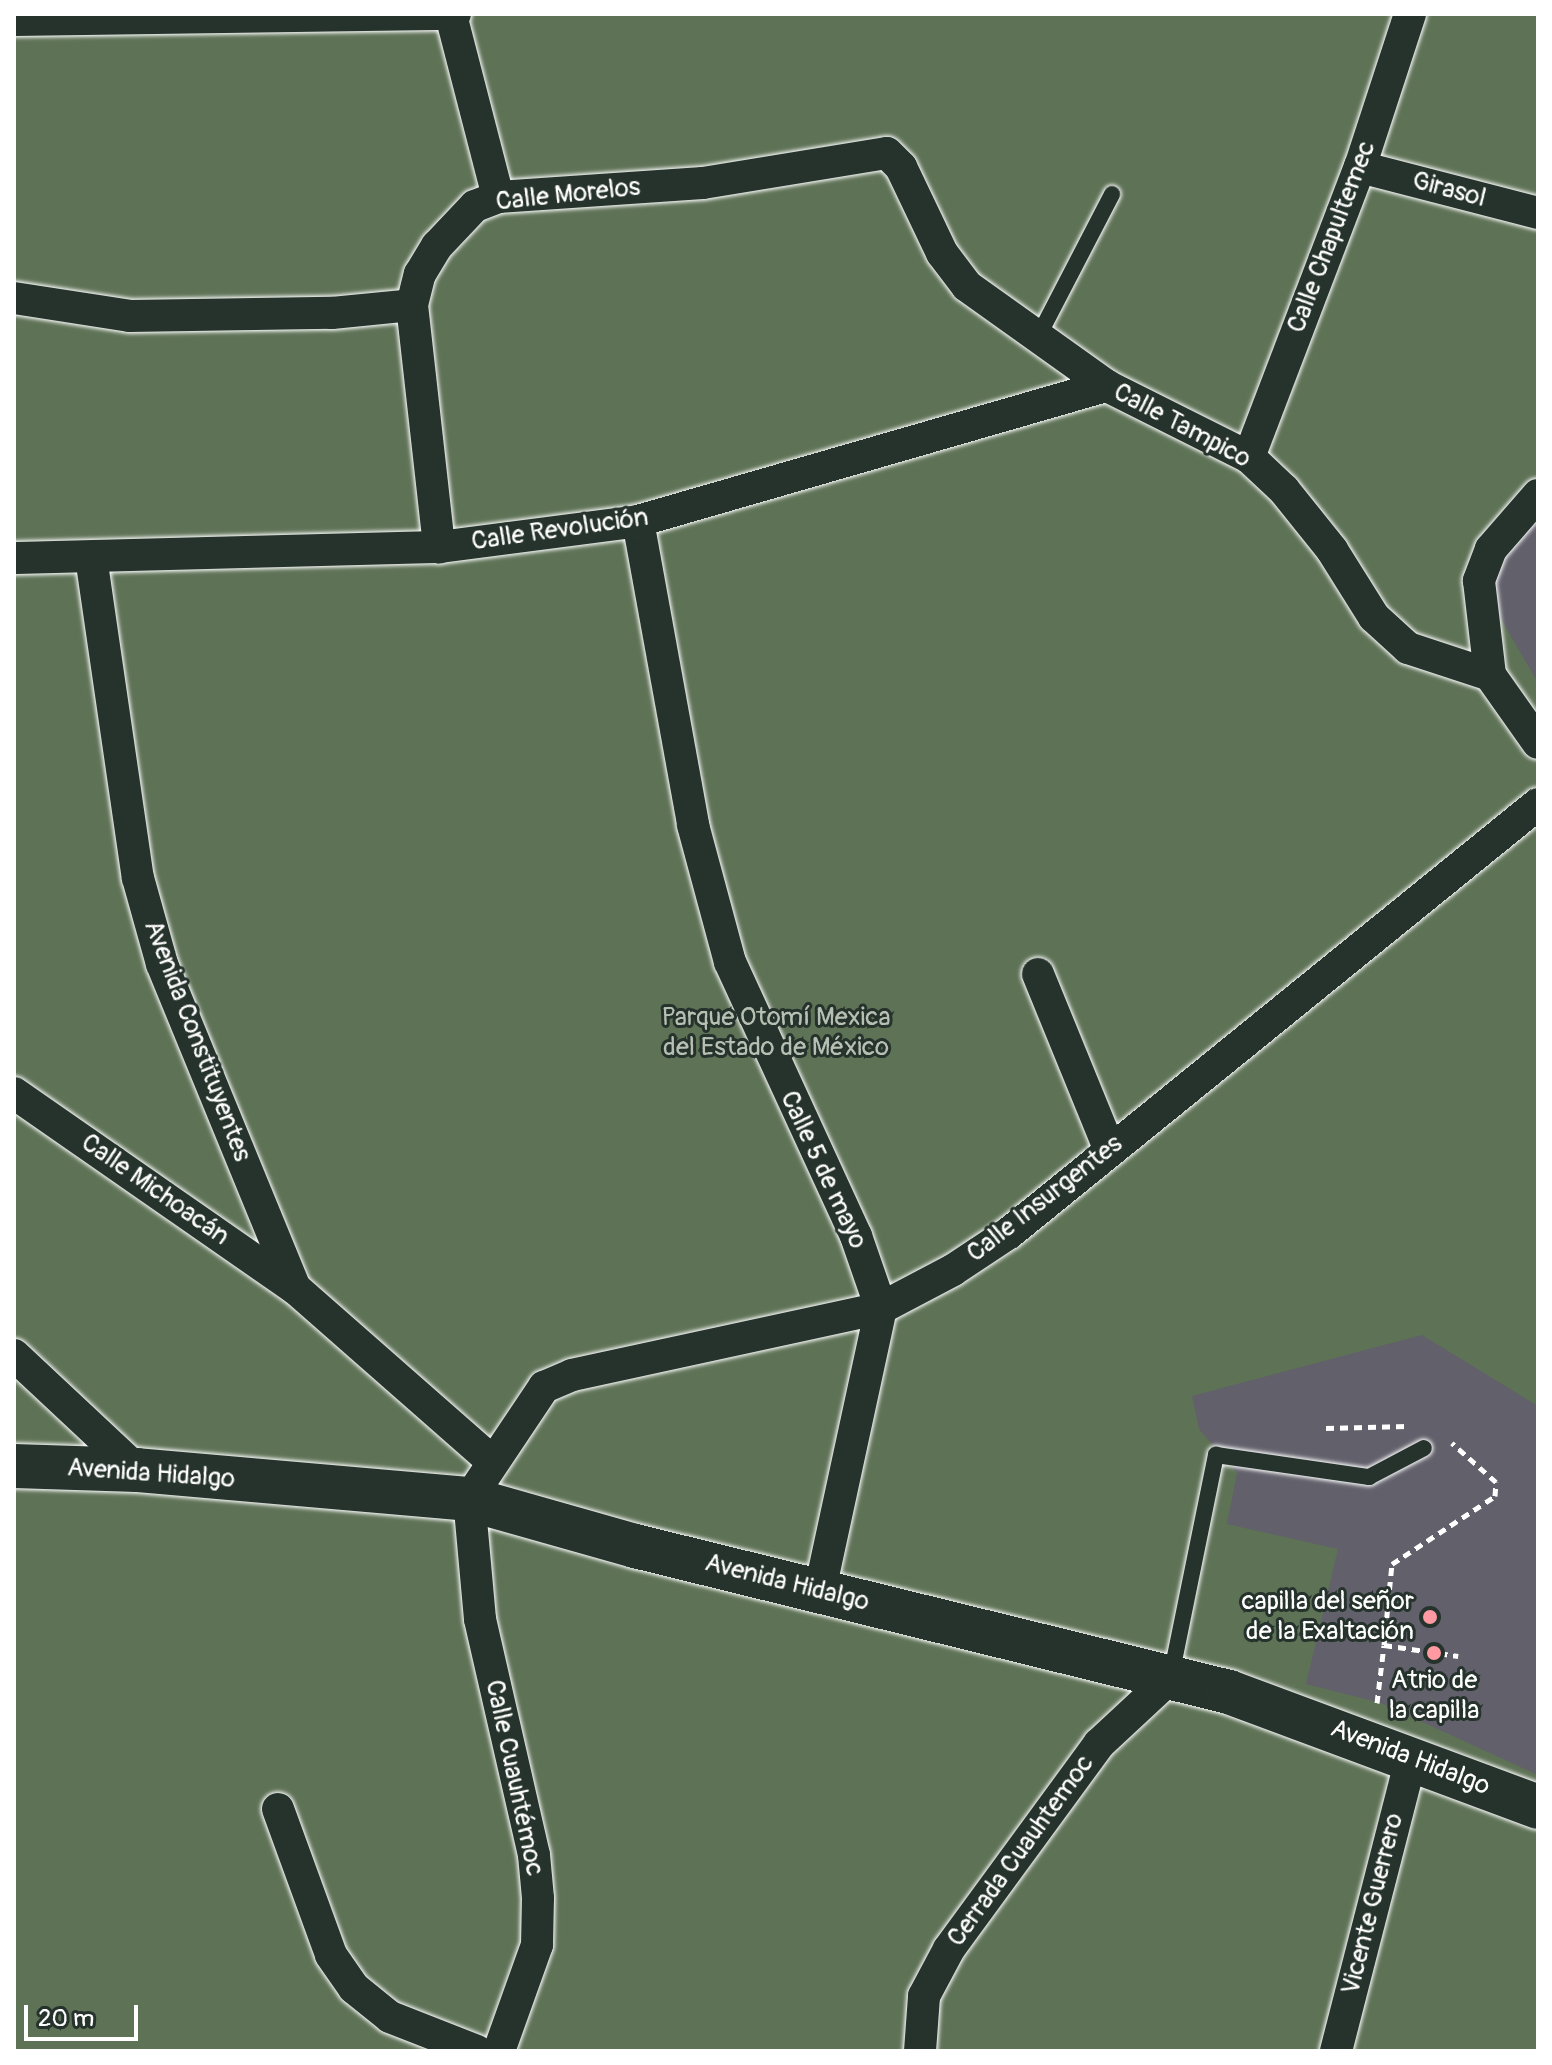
<!DOCTYPE html>
<meta charset="utf-8">
<style>
body{margin:0}
#map{position:relative;width:1552px;height:2065px;overflow:hidden;background:#26332d;font-family:Pangolin,sans-serif}
div>[style]{position:absolute}
[style*='--x']{left:calc(var(--x)*1px);top:calc(var(--y)*1px);width:calc(var(--w)*1px);rotate:calc(var(--a)*1deg)}
.green>*{inset:0;background:#5e7256;transform-origin:0 0}
.building>*{inset:0;background:#62606b}
.path>*{height:5px;margin-top:-2.5px;transform-origin:0;background:repeating-linear-gradient(90deg,#fff 0 8px,transparent 0 14px)}
.roads{filter:drop-shadow(0 0 2px #fff) drop-shadow(0 0 2px #fff)}
.lane>*{height:16px;margin:-8px;padding:0 8px;transform-origin:8px;border-radius:8px;background:#26332d}
.street>*{height:32px;margin:-16px;padding:0 16px;transform-origin:16px;border-radius:16px;background:#26332d}
.secondary>*{height:44px;margin:-22px;padding:0 22px;transform-origin:22px;border-radius:22px;background:#26332d}
.dots>*{width:22px;height:22px;translate:-50% -50%;box-sizing:border-box;border:4px solid #26332d;border-radius:50%}
span{translate:-50% -50%;white-space:nowrap;text-align:center;line-height:1.15;-webkit-text-stroke:6px #26332d;paint-order:stroke}
.street-label{font-size:26px;color:#fff}
.park-label{font-size:26px;color:#b7c0b3}
.poi-label{font-size:26px;color:#fff}
.right{translate:-100% -50%;text-align:right}
.frame{position:absolute;inset:0;border:16px solid #fff;pointer-events:none}
.scale{position:absolute;left:24px;top:2005px;width:114px;height:36px;box-sizing:border-box;border:4px solid #fff;border-top:0;padding-left:10px;font-size:24px;line-height:28px;white-space:nowrap;color:#fff;-webkit-text-stroke:6px #26332d;paint-order:stroke}
</style>
<div id="map">
<div class="green">
<div style="left:14px;top:14px;width:1524px;height:2037px"></div>
</div>
<div class="building">
<div style="clip-path:polygon(1538px 509px,1538px 683px,1479px 581px)"></div>
<div style="clip-path:polygon(1422px 1335px,1538px 1406px,1538px 1775px,1381px 1703px,1306px 1684px,1338px 1549px,1227px 1524px,1237px 1473px,1199px 1429px,1192px 1396px)"></div>
</div>
<div class="path">
<div style="--x:1326;--y:1428;--w:81;--a:-1.4"></div>
<div style="--x:1384;--y:1645;--w:81;--a:-84.4"></div>
<div style="--x:1392;--y:1564;--w:123;--a:-33.4"></div>
<div style="--x:1495;--y:1496;--w:14;--a:-86"></div>
<div style="--x:1496;--y:1482;--w:59;--a:-138.4"></div>
<div style="--x:1377;--y:1703;--w:58;--a:-83.1"></div>
<div style="--x:1384;--y:1645;--w:75;--a:8.5"></div>
</div>
<div class="roads">
<div class="lane">
<div style="--x:1038;--y:337;--w:161;--a:-62.6"></div>
<div style="--x:1171;--y:1676;--w:226;--a:-78.5"></div>
<div style="--x:1216;--y:1455;--w:155;--a:8.2"></div>
<div style="--x:1369;--y:1477;--w:62;--a:-27.8"></div>
</div>
<div class="street">
<div style="--x:451;--y:15;--w:188;--a:75.5"></div>
<div style="--x:14;--y:20;--w:441;--a:-0.8"></div>
<div style="--x:1360;--y:167;--w:184;--a:14.5"></div>
<div style="--x:14;--y:298;--w:117;--a:8.8"></div>
<div style="--x:130;--y:316;--w:202;--a:-0.9"></div>
<div style="--x:332;--y:313;--w:80;--a:-5.7"></div>
<div style="--x:412;--y:305;--w:32;--a:-76"></div>
<div style="--x:420;--y:274;--w:33;--a:-59"></div>
<div style="--x:437;--y:246;--w:55;--a:-46.5"></div>
<div style="--x:475;--y:206;--w:25;--a:-21"></div>
<div style="--x:498;--y:197;--w:205;--a:-3.9"></div>
<div style="--x:703;--y:183;--w:186;--a:-9.3"></div>
<div style="--x:887;--y:153;--w:20;--a:45"></div>
<div style="--x:901;--y:167;--w:95;--a:64.5"></div>
<div style="--x:942;--y:253;--w:41;--a:52.9"></div>
<div style="--x:967;--y:286;--w:172;--a:35.5"></div>
<div style="--x:1107;--y:386;--w:159;--a:26.6"></div>
<div style="--x:1249;--y:457;--w:48;--a:43.3"></div>
<div style="--x:1284;--y:490;--w:77;--a:51.3"></div>
<div style="--x:1332;--y:550;--w:79;--a:57.9"></div>
<div style="--x:1374;--y:617;--w:46;--a:42.4"></div>
<div style="--x:1408;--y:648;--w:86;--a:18.2"></div>
<div style="--x:412;--y:305;--w:244;--a:83.6"></div>
<div style="--x:1249;--y:457;--w:311;--a:-69.1"></div>
<div style="--x:1360;--y:167;--w:161;--a:-71.9"></div>
<div style="--x:1538;--y:495;--w:72;--a:131"></div>
<div style="--x:1491;--y:549;--w:34;--a:111"></div>
<div style="--x:1479;--y:581;--w:95;--a:83.3"></div>
<div style="--x:1490;--y:675;--w:83;--a:54.8"></div>
<div style="--x:638;--y:521;--w:309;--a:79.7"></div>
<div style="--x:693;--y:825;--w:142;--a:74.9"></div>
<div style="--x:730;--y:962;--w:302;--a:65.3"></div>
<div style="--x:856;--y:1236;--w:76;--a:70.9"></div>
<div style="--x:881;--y:1308;--w:289;--a:102.2"></div>
<div style="--x:91;--y:557;--w:324;--a:81.7"></div>
<div style="--x:138;--y:878;--w:89;--a:74.4"></div>
<div style="--x:162;--y:964;--w:350;--a:67.7"></div>
<div style="--x:295;--y:1288;--w:262;--a:41.3"></div>
<div style="--x:14;--y:558;--w:425;--a:-1.5"></div>
<div style="--x:439;--y:547;--w:201;--a:-7.4"></div>
<div style="--x:638;--y:521;--w:488;--a:-16.1"></div>
<div style="--x:1038;--y:974;--w:188;--a:67.8"></div>
<div style="--x:14;--y:1093;--w:342;--a:34.8"></div>
<div style="--x:14;--y:1355;--w:168;--a:43.1"></div>
<div style="--x:278;--y:1809;--w:155;--a:70"></div>
<div style="--x:331;--y:1955;--w:40;--a:55.1"></div>
<div style="--x:354;--y:1988;--w:46;--a:38.9"></div>
<div style="--x:390;--y:2017;--w:93;--a:21.3"></div>
<div style="--x:499;--y:2051;--w:113;--a:-70.3"></div>
<div style="--x:537;--y:1945;--w:47;--a:-88.8"></div>
<div style="--x:538;--y:1898;--w:43;--a:-95.3"></div>
<div style="--x:534;--y:1855;--w:242;--a:-102.9"></div>
<div style="--x:480;--y:1619;--w:121;--a:-95.2"></div>
<div style="--x:469;--y:1499;--w:135;--a:-56.2"></div>
<div style="--x:544;--y:1387;--w:30;--a:-23"></div>
<div style="--x:572;--y:1375;--w:316;--a:-12.2"></div>
<div style="--x:881;--y:1308;--w:81;--a:-27.8"></div>
<div style="--x:953;--y:1270;--w:67;--a:-33.5"></div>
<div style="--x:1009;--y:1233;--w:681;--a:-39.04"></div>
<div style="--x:920;--y:2051;--w:55;--a:-85.8"></div>
<div style="--x:924;--y:1996;--w:53;--a:-62"></div>
<div style="--x:949;--y:1949;--w:254;--a:-53.8"></div>
<div style="--x:1099;--y:1744;--w:98;--a:-42.9"></div>
<div style="--x:1336;--y:2051;--w:302;--a:-75.6"></div>
</div>
<div class="secondary">
<div style="--x:14;--y:1466;--w:123;--a:1.9"></div>
<div style="--x:137;--y:1470;--w:333;--a:5"></div>
<div style="--x:469;--y:1499;--w:173;--a:15.8"></div>
<div style="--x:635;--y:1546;--w:612;--a:13.81"></div>
<div style="--x:1229;--y:1692;--w:330;--a:20.4"></div>
</div>
</div>
<div class="dots">
<div style="left:1430px;top:1617px;background:#ff9aa2"></div>
<div style="left:1434px;top:1653px;background:#ff9aa2"></div>
</div>
<div class="street-label">
<span style="left:1449px;top:190px;rotate:15deg">Girasol</span>
<span style="left:568px;top:195px;rotate:-6deg">Calle Morelos</span>
<span style="left:1332px;top:237px;rotate:-69deg">Calle Chapultemec</span>
<span style="left:1182px;top:426px;rotate:28deg">Calle Tampico</span>
<span style="left:560px;top:530px;rotate:-8deg">Calle Revolución</span>
<span style="left:197px;top:1041px;rotate:69deg">Avenida Constituyentes</span>
<span style="left:823px;top:1170px;rotate:65deg">Calle 5 de mayo</span>
<span style="left:155px;top:1190px;rotate:35deg">Calle Michoacán</span>
<span style="left:1045px;top:1199px;rotate:-38deg">Calle Insurgentes</span>
<span style="left:151px;top:1474px;rotate:4deg">Avenida Hidalgo</span>
<span style="left:787px;top:1583px;rotate:14deg">Avenida Hidalgo</span>
<span style="left:1410px;top:1758px;rotate:21deg">Avenida Hidalgo</span>
<span style="left:514px;top:1778px;rotate:78deg">Calle Cuauhtémoc</span>
<span style="left:1021px;top:1851px;rotate:-54deg">Cerrada Cuauhtemoc</span>
<span style="left:1373px;top:1904px;rotate:-76deg">Vicente Guerrero</span>
</div>
<div class="park-label">
<span style="left:776px;top:1033px">Parque Otomí Mexica<br>del Estado de México</span>
</div>
<div class="poi-label">
<span class="right" style="left:1414px;top:1617px">capilla del señor<br>de la Exaltación</span>
<span style="left:1434px;top:1696px">Atrio de<br>la capilla</span>
</div>
<div class="frame"></div>
<div class="scale">20 m</div>
</div>
